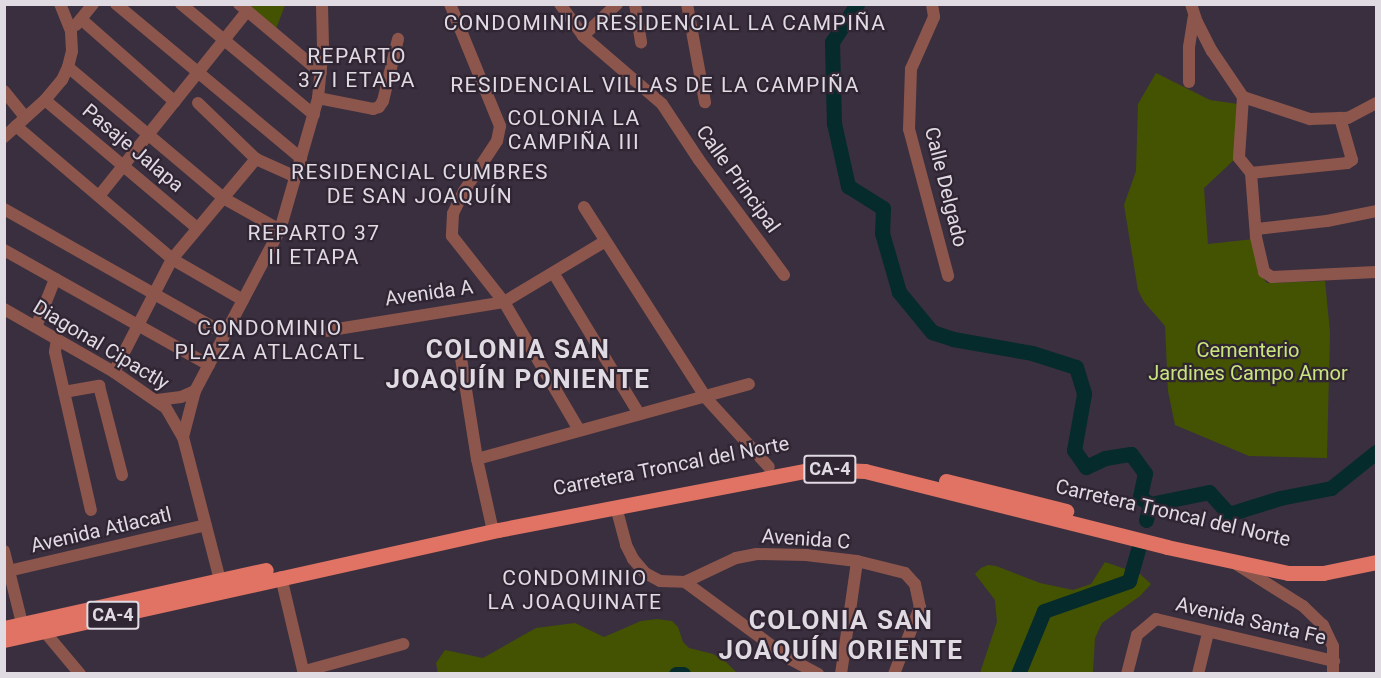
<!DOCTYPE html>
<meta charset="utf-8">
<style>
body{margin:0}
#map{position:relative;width:1381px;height:678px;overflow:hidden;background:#3a2f3e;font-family:Roboto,sans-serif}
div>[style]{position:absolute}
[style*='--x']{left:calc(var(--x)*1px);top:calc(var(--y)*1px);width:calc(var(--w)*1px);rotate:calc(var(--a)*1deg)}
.green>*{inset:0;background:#445302}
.river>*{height:15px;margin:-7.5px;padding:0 7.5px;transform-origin:7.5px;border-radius:7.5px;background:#052b2c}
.minor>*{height:12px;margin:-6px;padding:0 6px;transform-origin:6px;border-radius:6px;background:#8c564d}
.major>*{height:15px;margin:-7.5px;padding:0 7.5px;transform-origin:7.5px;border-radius:7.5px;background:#e07363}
span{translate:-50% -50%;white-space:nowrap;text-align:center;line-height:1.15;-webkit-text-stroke:4.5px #302533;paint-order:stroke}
.shield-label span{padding:2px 4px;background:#302533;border:2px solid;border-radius:4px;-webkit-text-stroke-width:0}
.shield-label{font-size:18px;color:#e0dae3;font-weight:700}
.street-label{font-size:20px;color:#e0dae3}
.park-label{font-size:20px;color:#cbe57e}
.neighbourhood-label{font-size:21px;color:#e0dae3;letter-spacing:1.5px}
.district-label{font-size:26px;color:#e0dae3;font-weight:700;letter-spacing:1.5px}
.frame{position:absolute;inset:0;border:6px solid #e0dae3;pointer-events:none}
</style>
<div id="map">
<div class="green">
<div style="clip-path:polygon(247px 5px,285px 5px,276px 29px)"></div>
<div style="clip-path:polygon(1156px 73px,1210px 100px,1238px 104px,1235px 159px,1204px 188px,1208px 244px,1254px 239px,1258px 272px,1267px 283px,1325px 281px,1330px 332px,1327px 458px,1249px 456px,1175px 425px,1168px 391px,1165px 326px,1144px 302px,1138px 290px,1124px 205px,1136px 171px,1138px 104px)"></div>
<div style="clip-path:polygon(1105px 562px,1140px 574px,1151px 584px,1140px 596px,1102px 623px,1095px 638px,1093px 673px,980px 673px,997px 622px,995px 600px,975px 574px,981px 568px,988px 565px,996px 566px,1040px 583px,1073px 590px,1091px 584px)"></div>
<div style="clip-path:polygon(657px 619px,672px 621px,678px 627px,683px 642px,689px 648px,713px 654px,726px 662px,737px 673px,438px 673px,436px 663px,445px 650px,483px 658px,536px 628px,575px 623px,604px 637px,641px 621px)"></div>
</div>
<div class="river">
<div style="--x:857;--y:4;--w:45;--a:123.3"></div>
<div style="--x:832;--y:42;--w:81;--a:88.6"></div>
<div style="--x:834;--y:123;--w:65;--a:77.5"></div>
<div style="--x:848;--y:186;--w:41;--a:32.2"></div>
<div style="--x:883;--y:208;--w:25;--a:92"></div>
<div style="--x:882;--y:233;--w:61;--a:73.9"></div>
<div style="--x:899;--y:292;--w:52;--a:50.5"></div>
<div style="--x:932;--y:332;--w:22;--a:18"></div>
<div style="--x:953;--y:339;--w:80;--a:10"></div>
<div style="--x:1032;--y:353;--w:46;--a:17.7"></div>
<div style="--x:1076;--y:367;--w:28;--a:73"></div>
<div style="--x:1084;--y:394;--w:57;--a:100.1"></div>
<div style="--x:1074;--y:450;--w:21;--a:55"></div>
<div style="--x:1086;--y:467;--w:21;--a:-25"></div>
<div style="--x:1105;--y:458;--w:26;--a:-9"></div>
<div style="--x:1131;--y:454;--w:24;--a:54"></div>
<div style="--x:1145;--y:473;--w:25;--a:102"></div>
<div style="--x:1140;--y:497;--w:12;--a:35"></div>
<div style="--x:1150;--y:504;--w:60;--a:-11.5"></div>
<div style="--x:1209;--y:492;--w:30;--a:48"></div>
<div style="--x:1229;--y:514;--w:53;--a:-17.4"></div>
<div style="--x:1280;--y:498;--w:52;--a:-11.1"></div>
<div style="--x:1331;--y:488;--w:58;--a:-38.7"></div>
<div style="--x:1146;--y:520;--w:16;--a:-76"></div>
<div style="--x:676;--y:674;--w:7;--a:0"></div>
<div style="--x:1018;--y:674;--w:68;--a:-67.6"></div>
<div style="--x:1044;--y:611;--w:90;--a:-19.4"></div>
<div style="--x:1129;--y:581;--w:33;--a:-74"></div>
</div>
<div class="minor">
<div style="--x:116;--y:4;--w:241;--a:39.8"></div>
<div style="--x:181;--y:4;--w:173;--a:39.8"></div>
<div style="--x:239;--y:4;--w:107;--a:40.1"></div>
<div style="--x:450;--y:4;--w:132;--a:67.7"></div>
<div style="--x:500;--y:126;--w:15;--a:101"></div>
<div style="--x:497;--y:141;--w:60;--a:123.4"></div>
<div style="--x:464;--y:191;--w:25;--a:116"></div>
<div style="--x:453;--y:214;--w:22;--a:93"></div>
<div style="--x:452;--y:236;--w:84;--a:51.8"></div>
<div style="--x:504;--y:302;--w:148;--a:59.6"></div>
<div style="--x:560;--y:4;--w:39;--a:54"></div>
<div style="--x:583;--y:36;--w:104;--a:40.7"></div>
<div style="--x:662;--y:104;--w:67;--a:56.5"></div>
<div style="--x:699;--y:160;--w:143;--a:53.5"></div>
<div style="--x:635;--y:4;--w:39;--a:81"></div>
<div style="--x:687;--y:4;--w:100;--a:79.6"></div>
<div style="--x:932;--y:4;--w:13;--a:81"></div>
<div style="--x:934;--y:17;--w:57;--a:113.9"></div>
<div style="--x:911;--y:69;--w:60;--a:91.9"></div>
<div style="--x:909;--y:129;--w:152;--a:75.1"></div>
<div style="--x:1191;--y:4;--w:19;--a:72"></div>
<div style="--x:1197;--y:22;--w:33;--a:63"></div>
<div style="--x:1212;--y:51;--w:55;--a:56"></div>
<div style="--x:1243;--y:97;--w:71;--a:18.2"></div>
<div style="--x:1310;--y:119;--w:38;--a:-2"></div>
<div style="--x:1348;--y:118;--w:32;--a:-28"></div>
<div style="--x:81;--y:19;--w:125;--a:41.4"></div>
<div style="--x:76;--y:25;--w:27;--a:-51"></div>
<div style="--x:583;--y:36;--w:47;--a:-43.3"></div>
<div style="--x:68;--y:67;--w:205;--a:40.1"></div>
<div style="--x:225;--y:199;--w:63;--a:29.4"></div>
<div style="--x:1189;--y:82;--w:35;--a:-90"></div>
<div style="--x:1189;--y:47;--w:30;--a:-81"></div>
<div style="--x:4;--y:91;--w:33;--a:51"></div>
<div style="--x:1243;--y:97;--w:61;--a:93.8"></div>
<div style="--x:1239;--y:158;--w:19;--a:51"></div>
<div style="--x:1251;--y:173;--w:64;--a:85.5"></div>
<div style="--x:1256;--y:237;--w:36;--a:77"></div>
<div style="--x:1264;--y:272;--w:9;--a:32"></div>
<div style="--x:1272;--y:277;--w:104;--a:-2.8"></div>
<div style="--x:318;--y:98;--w:56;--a:11.3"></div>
<div style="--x:373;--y:109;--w:6;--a:-18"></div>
<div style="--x:379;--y:107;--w:7;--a:-56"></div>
<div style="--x:383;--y:101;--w:64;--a:-76.4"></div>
<div style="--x:45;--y:100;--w:197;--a:40.1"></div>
<div style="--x:198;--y:103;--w:81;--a:44"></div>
<div style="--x:256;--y:159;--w:44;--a:24.2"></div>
<div style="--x:16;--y:126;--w:205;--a:40.4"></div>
<div style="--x:172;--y:259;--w:82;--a:30"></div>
<div style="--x:4;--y:137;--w:55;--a:-42.1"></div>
<div style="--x:45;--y:100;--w:26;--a:-50"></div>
<div style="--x:62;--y:80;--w:14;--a:-65"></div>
<div style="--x:68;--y:67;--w:16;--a:-76"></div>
<div style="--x:72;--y:51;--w:20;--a:-93"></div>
<div style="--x:71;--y:31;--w:29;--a:-112"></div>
<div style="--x:1251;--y:173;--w:97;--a:-5.9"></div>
<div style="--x:1347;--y:163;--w:6;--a:-31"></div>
<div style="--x:1352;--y:160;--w:44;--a:-105.9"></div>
<div style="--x:99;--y:196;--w:237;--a:-51.3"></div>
<div style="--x:584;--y:207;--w:227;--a:57.4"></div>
<div style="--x:706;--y:398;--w:93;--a:47.6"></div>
<div style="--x:4;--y:209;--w:254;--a:29.5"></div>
<div style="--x:1257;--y:229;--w:70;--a:-6.5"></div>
<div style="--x:1327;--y:221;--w:50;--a:-11.5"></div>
<div style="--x:4;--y:250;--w:235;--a:29.3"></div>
<div style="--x:554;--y:274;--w:164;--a:58.7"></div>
<div style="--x:4;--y:309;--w:127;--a:29.8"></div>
<div style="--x:114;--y:372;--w:63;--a:34.7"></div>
<div style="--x:166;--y:408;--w:34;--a:60"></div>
<div style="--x:183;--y:437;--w:156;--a:75.5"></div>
<div style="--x:36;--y:327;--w:52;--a:-68.4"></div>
<div style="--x:325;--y:331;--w:181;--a:-9.2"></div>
<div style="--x:504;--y:302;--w:117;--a:-31"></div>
<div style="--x:57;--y:339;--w:13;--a:99"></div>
<div style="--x:55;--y:352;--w:162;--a:77.2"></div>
<div style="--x:461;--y:358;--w:102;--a:81"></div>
<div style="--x:477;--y:459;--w:74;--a:77.5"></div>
<div style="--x:114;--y:372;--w:127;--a:-62.8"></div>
<div style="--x:172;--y:259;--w:131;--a:-50"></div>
<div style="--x:64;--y:392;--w:36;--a:-10"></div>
<div style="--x:99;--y:386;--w:92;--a:75.5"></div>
<div style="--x:157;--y:400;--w:24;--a:-7"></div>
<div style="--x:181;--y:397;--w:15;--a:-23"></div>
<div style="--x:183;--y:437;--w:48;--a:-75.4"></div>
<div style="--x:195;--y:391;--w:182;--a:-62.2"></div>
<div style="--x:280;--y:230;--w:137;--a:-73.9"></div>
<div style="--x:318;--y:98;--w:52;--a:-84.5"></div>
<div style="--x:323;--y:46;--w:42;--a:-91.4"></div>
<div style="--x:477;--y:459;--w:282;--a:-15.4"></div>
<div style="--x:616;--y:507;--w:39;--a:75"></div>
<div style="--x:626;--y:545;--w:16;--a:63"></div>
<div style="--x:633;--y:559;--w:18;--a:49"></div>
<div style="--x:645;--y:573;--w:17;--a:28"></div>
<div style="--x:660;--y:581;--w:25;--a:2"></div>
<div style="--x:685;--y:582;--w:130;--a:36.3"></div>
<div style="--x:790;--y:659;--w:32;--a:28"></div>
<div style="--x:4;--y:551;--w:82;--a:76"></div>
<div style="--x:1236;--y:564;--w:79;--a:32.1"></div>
<div style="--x:1303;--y:606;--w:28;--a:44"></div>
<div style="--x:1323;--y:625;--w:23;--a:65"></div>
<div style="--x:1333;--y:646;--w:28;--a:90"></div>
<div style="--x:4;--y:572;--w:207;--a:-13.1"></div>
<div style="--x:281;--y:577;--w:100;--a:76.7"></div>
<div style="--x:685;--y:582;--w:56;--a:-25.2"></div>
<div style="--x:736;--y:558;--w:21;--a:-11"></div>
<div style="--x:757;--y:554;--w:49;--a:1.2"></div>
<div style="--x:806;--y:555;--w:51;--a:6.7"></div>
<div style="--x:857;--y:561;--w:49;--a:14"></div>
<div style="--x:905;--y:573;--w:15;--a:48"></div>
<div style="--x:915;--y:584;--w:24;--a:78"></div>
<div style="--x:920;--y:607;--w:72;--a:111.2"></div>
<div style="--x:44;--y:631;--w:56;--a:50.1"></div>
<div style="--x:305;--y:671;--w:102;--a:-15.4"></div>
<div style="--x:841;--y:674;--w:114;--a:-81.9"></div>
<div style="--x:1127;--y:674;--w:40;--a:-75.6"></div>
<div style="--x:1137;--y:635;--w:25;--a:-40"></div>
<div style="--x:1156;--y:619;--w:183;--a:13.3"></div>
<div style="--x:1198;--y:674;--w:42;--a:-76.3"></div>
</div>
<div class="major">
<div style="--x:946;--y:481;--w:124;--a:14"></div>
<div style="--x:4;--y:628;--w:268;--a:-12.5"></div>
<div style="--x:4;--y:640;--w:506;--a:-12.55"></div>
<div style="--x:498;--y:530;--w:323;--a:-10.9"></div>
<div style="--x:815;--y:469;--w:50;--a:2.3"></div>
<div style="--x:865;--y:471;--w:311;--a:14.1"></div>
<div style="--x:1167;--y:547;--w:124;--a:12.1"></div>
<div style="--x:1288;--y:573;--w:35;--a:0"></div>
<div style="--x:1323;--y:573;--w:54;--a:-11.7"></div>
</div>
<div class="shield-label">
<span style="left:830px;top:469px">CA-4</span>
<span style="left:113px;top:615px">CA-4</span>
</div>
<div class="street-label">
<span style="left:133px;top:148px;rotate:40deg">Pasaje Jalapa</span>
<span style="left:738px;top:179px;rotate:54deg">Calle Principal</span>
<span style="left:946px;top:187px;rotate:76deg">Calle Delgado</span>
<span style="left:429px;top:293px;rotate:-8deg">Avenida A</span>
<span style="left:101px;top:345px;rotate:31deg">Diagonal Cipactly</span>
<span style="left:671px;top:466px;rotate:-11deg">Carretera Troncal del Norte</span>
<span style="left:1173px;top:513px;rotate:13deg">Carretera Troncal del Norte</span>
<span style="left:101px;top:530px;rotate:-13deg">Avenida Atlacatl</span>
<span style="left:806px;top:539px;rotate:4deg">Avenida C</span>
<span style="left:1251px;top:621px;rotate:13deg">Avenida Santa Fe</span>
</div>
<div class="park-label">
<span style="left:1248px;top:362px">Cementerio<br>Jardines Campo Amor</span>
</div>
<div class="neighbourhood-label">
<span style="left:665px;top:23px">CONDOMINIO RESIDENCIAL LA CAMPIÑA</span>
<span style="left:357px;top:68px">REPARTO<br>37 I ETAPA</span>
<span style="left:655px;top:85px">RESIDENCIAL VILLAS DE LA CAMPIÑA</span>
<span style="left:574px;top:130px">COLONIA LA<br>CAMPIÑA III</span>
<span style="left:420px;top:184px">RESIDENCIAL CUMBRES<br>DE SAN JOAQUÍN</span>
<span style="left:314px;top:245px">REPARTO 37<br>II ETAPA</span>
<span style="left:270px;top:340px">CONDOMINIO<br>PLAZA ATLACATL</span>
<span style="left:575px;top:590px">CONDOMINIO<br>LA JOAQUINATE</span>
</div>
<div class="district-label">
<span style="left:518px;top:365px">COLONIA SAN<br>JOAQUÍN PONIENTE</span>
<span style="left:841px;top:636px">COLONIA SAN<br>JOAQUÍN ORIENTE</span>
</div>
<div class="frame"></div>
</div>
